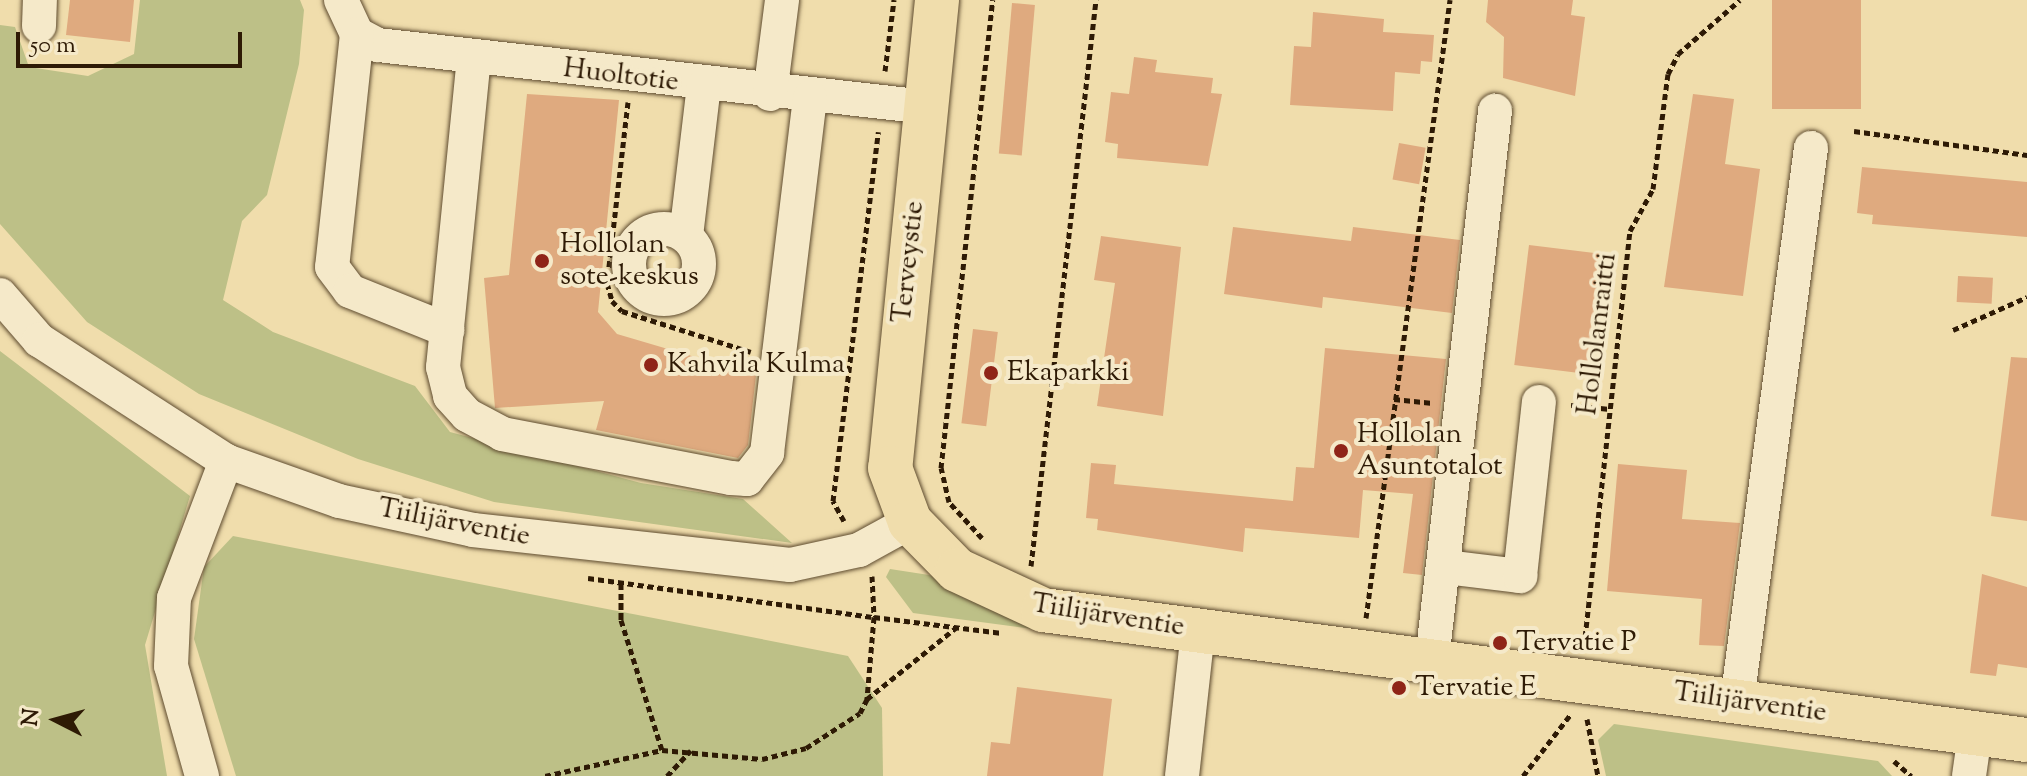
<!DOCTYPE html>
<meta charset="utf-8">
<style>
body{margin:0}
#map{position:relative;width:2027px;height:776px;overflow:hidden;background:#f0ddac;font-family:"Sorts Mill Goudy",serif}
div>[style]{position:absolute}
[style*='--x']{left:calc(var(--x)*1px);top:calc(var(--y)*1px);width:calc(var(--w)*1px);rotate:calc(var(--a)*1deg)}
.green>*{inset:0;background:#bdc087}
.building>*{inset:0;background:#dfaa7f;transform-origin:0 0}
.path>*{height:5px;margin-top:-2.5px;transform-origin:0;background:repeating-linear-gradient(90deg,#2e1a05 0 6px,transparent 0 10px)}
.roads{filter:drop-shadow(0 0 2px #5e4b2f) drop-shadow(0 0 2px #5e4b2f)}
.minor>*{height:34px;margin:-17px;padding:0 17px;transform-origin:17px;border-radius:17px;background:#f5e9c9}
.minor>.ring{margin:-17px;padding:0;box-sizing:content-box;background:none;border:34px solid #f5e9c9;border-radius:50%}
.major>*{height:44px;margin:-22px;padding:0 22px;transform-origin:22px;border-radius:22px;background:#f0ddac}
.dots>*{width:22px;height:22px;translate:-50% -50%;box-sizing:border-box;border:4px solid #f5e9c9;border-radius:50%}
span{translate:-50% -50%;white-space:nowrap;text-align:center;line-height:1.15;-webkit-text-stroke:8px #f5e9c9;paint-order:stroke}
.street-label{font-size:28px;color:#2e1a05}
.poi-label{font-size:28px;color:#2e1a05}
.left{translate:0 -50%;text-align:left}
.north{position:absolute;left:16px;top:680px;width:80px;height:80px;-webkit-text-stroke:6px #f5e9c9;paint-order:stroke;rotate:276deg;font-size:22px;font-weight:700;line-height:32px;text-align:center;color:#2e1a05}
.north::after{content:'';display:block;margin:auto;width:28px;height:36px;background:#2e1a05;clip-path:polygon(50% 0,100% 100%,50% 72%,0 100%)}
.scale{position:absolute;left:16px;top:32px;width:226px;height:36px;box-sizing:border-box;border:4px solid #2e1a05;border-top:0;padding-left:10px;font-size:24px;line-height:28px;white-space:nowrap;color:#2e1a05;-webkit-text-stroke:6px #f5e9c9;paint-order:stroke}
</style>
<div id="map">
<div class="green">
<div style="clip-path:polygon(140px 0,300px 0,304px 10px,299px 64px,267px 195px,242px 221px,223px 300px,273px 332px,415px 386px,450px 432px,641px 483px,743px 499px,792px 543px,494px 502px,358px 459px,199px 394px,87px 322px,0 224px,0 25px,15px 27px,29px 67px,88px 76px,134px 54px)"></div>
<div style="clip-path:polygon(0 351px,190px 496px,145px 645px,167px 776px,0 776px)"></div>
<div style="clip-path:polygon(233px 536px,848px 656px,882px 708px,883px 776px,236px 776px,194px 639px,204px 567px)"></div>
<div style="clip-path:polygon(890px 569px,929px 575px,1147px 644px,913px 613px,886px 577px)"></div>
<div style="clip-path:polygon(1614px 724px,1878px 761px,1892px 776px,1606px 776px,1598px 740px)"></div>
</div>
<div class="building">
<div style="clip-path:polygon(70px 0,134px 0,130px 42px,66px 35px)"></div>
<div style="clip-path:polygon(1488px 0,1573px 0,1571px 15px,1585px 17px,1575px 96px,1503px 78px,1504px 37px,1486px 22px)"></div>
<div style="left:1772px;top:0;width:89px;height:109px"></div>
<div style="left:1012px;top:3px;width:23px;height:151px;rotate:5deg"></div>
<div style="clip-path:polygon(1313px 12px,1384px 19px,1383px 32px,1434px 35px,1432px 62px,1421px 61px,1420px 74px,1395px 72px,1393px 111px,1290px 105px,1294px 46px,1311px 47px)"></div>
<div style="clip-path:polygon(1134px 57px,1157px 60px,1155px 72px,1213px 78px,1211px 93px,1222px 94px,1208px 166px,1117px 158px,1118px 144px,1105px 142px,1111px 92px,1129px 94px)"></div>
<div style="clip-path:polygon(527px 94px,619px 100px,598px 312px,617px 334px,756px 375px,748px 445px,738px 458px,596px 430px,604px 401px,495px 408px,484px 278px,509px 275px)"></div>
<div style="clip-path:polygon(1693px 94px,1734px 99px,1725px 164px,1760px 169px,1743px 296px,1664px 287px)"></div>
<div style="left:1399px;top:143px;width:27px;height:37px;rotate:10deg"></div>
<div style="clip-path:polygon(1862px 167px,2027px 182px,2027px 237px,1872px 224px,1873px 215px,1857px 213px)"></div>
<div style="clip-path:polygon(1233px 227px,1351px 241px,1353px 227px,1460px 240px,1452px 313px,1323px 297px,1322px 308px,1224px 294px)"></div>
<div style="clip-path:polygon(1101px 236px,1181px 247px,1163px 416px,1097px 406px,1115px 283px,1094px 280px)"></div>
<div style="left:1529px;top:245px;width:74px;height:121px;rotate:7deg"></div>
<div style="left:1958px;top:276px;width:35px;height:26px;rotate:3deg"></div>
<div style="left:973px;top:329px;width:25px;height:95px;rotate:7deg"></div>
<div style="clip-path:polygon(1325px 348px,1446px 359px,1422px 575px,1403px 573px,1413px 494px,1363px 490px,1359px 538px,1245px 528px,1243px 552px,1097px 530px,1098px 519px,1086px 518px,1091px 463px,1116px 465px,1114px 484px,1293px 501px,1296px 467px,1314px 468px)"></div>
<div style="clip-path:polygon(2011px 357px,2027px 358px,2027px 521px,1991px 516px)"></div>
<div style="clip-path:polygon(1618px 464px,1687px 470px,1682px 519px,1740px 523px,1724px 646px,1699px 645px,1702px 599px,1607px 591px)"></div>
<div style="clip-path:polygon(1982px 574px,2027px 587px,2027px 668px,1998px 664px,1996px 676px,1970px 673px)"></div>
<div style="clip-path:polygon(1017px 687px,1112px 699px,1103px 776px,987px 776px,991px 742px,1010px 744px)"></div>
</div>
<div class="path">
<div style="--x:885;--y:71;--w:72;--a:-82.8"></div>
<div style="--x:628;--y:102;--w:182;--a:96.6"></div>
<div style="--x:607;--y:283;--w:19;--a:74"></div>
<div style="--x:612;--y:301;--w:14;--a:45"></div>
<div style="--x:622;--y:311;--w:135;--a:17.6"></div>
<div style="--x:1854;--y:131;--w:175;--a:7.9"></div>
<div style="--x:1953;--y:330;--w:81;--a:-24"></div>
<div style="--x:807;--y:364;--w:43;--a:5.3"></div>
<div style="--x:1394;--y:399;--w:39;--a:6"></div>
<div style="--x:1571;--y:405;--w:39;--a:6"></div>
<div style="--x:844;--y:521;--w:23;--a:-119"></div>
<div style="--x:833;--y:501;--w:372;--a:-83"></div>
<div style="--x:982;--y:538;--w:49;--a:-132.5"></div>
<div style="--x:949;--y:502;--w:35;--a:-103"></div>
<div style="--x:941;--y:468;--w:471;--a:-83.7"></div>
<div style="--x:1031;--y:566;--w:570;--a:-83.45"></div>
<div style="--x:872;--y:576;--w:41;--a:87.2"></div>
<div style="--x:874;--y:617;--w:129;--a:7.1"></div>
<div style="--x:588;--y:578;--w:289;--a:7.8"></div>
<div style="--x:874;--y:617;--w:82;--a:94.9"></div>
<div style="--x:621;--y:583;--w:37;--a:90"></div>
<div style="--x:621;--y:620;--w:136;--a:72.5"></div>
<div style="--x:1366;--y:618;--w:624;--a:-82.26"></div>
<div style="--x:1584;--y:647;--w:419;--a:-83.7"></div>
<div style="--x:1630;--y:231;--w:48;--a:-61.3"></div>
<div style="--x:1653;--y:189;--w:116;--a:-82.6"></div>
<div style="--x:1668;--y:74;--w:22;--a:-63"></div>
<div style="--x:1678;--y:54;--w:82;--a:-41.1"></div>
<div style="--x:1587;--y:719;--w:58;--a:79.1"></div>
<div style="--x:1894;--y:761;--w:23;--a:41"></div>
<div style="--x:545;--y:776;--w:120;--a:-12.5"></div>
<div style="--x:662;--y:750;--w:100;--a:5.1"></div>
<div style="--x:762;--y:759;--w:45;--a:-14"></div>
<div style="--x:806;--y:748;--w:64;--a:-32.9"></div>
<div style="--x:860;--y:713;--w:16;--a:-63"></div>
<div style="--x:867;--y:699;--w:115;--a:-38.7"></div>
<div style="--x:667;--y:776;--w:35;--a:-47"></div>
<div style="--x:1523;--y:776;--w:78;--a:-52.3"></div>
</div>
<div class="roads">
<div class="minor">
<div style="--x:341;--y:0;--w:38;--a:65"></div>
<div style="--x:357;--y:34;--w:24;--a:28"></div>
<div style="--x:378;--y:45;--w:551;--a:6.45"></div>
<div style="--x:39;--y:26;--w:26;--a:-88"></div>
<div style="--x:357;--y:34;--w:234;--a:96.1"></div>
<div style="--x:332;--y:267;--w:30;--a:53"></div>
<div style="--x:350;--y:291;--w:105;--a:21.9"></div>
<div style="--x:474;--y:57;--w:312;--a:95.7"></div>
<div style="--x:443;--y:367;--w:30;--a:76"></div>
<div style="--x:450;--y:396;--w:25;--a:48"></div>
<div style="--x:467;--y:415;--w:40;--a:28"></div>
<div style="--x:502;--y:434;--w:233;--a:10.9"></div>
<div style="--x:731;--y:478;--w:16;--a:4"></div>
<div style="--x:747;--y:479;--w:33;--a:-52"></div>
<div style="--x:767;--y:453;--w:358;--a:-83.1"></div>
<div style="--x:770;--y:94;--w:95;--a:-82.7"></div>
<div class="ring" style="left:629px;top:229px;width:36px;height:36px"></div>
<div style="--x:686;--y:236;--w:151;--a:-83.2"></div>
<div style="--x:0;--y:295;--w:60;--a:49.1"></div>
<div style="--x:39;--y:340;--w:223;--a:32.9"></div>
<div style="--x:226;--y:461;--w:120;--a:19.5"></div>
<div style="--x:339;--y:501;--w:137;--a:12.2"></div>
<div style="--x:473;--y:530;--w:319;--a:6.3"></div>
<div style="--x:790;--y:565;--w:71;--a:-12.3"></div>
<div style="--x:859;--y:550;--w:58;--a:-28.8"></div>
<div style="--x:1445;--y:567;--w:76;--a:6.8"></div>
<div style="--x:1520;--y:576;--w:175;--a:-83.8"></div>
<div style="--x:1432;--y:660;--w:553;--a:-83.45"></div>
<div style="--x:1737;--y:701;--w:558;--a:-82.38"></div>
<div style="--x:202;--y:776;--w:114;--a:-105.7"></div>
<div style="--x:171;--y:666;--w:68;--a:-87.5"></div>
<div style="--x:174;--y:598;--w:147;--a:-69.2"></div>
<div style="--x:1182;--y:776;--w:147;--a:-83.7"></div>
<div style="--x:1969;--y:776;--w:42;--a:-81.9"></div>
</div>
<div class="major">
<div style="--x:937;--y:0;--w:470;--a:95.7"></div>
<div style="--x:890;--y:468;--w:58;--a:69.7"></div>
<div style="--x:910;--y:522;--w:67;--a:45.6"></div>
<div style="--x:957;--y:570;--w:95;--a:24.9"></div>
<div style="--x:1043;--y:610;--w:993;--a:7.53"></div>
</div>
</div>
<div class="dots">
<div style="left:542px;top:261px;background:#8f2418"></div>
<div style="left:651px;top:365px;background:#8f2418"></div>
<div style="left:991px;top:373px;background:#8f2418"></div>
<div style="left:1341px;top:451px;background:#8f2418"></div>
<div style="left:1500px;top:643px;background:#8f2418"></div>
<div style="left:1399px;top:688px;background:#8f2418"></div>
</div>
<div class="street-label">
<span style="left:621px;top:76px;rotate:7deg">Huoltotie</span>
<span style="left:909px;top:262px;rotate:-84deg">Terveystie</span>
<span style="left:1598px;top:334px;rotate:-83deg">Hollolanraitti</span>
<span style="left:454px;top:523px;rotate:11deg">Tiilijärventie</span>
<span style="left:1108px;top:616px;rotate:9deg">Tiilijärventie</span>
<span style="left:1750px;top:703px;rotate:8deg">Tiilijärventie</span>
</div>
<div class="poi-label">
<span class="left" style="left:560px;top:261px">Hollolan<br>sote-keskus</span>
<span class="left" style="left:667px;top:365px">Kahvila Kulma</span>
<span class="left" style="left:1007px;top:373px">Ekaparkki</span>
<span class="left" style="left:1357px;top:451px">Hollolan<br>Asuntotalot</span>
<span class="left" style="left:1516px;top:643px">Tervatie P</span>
<span class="left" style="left:1415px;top:688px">Tervatie E</span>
</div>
<div class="north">N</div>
<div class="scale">50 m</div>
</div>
